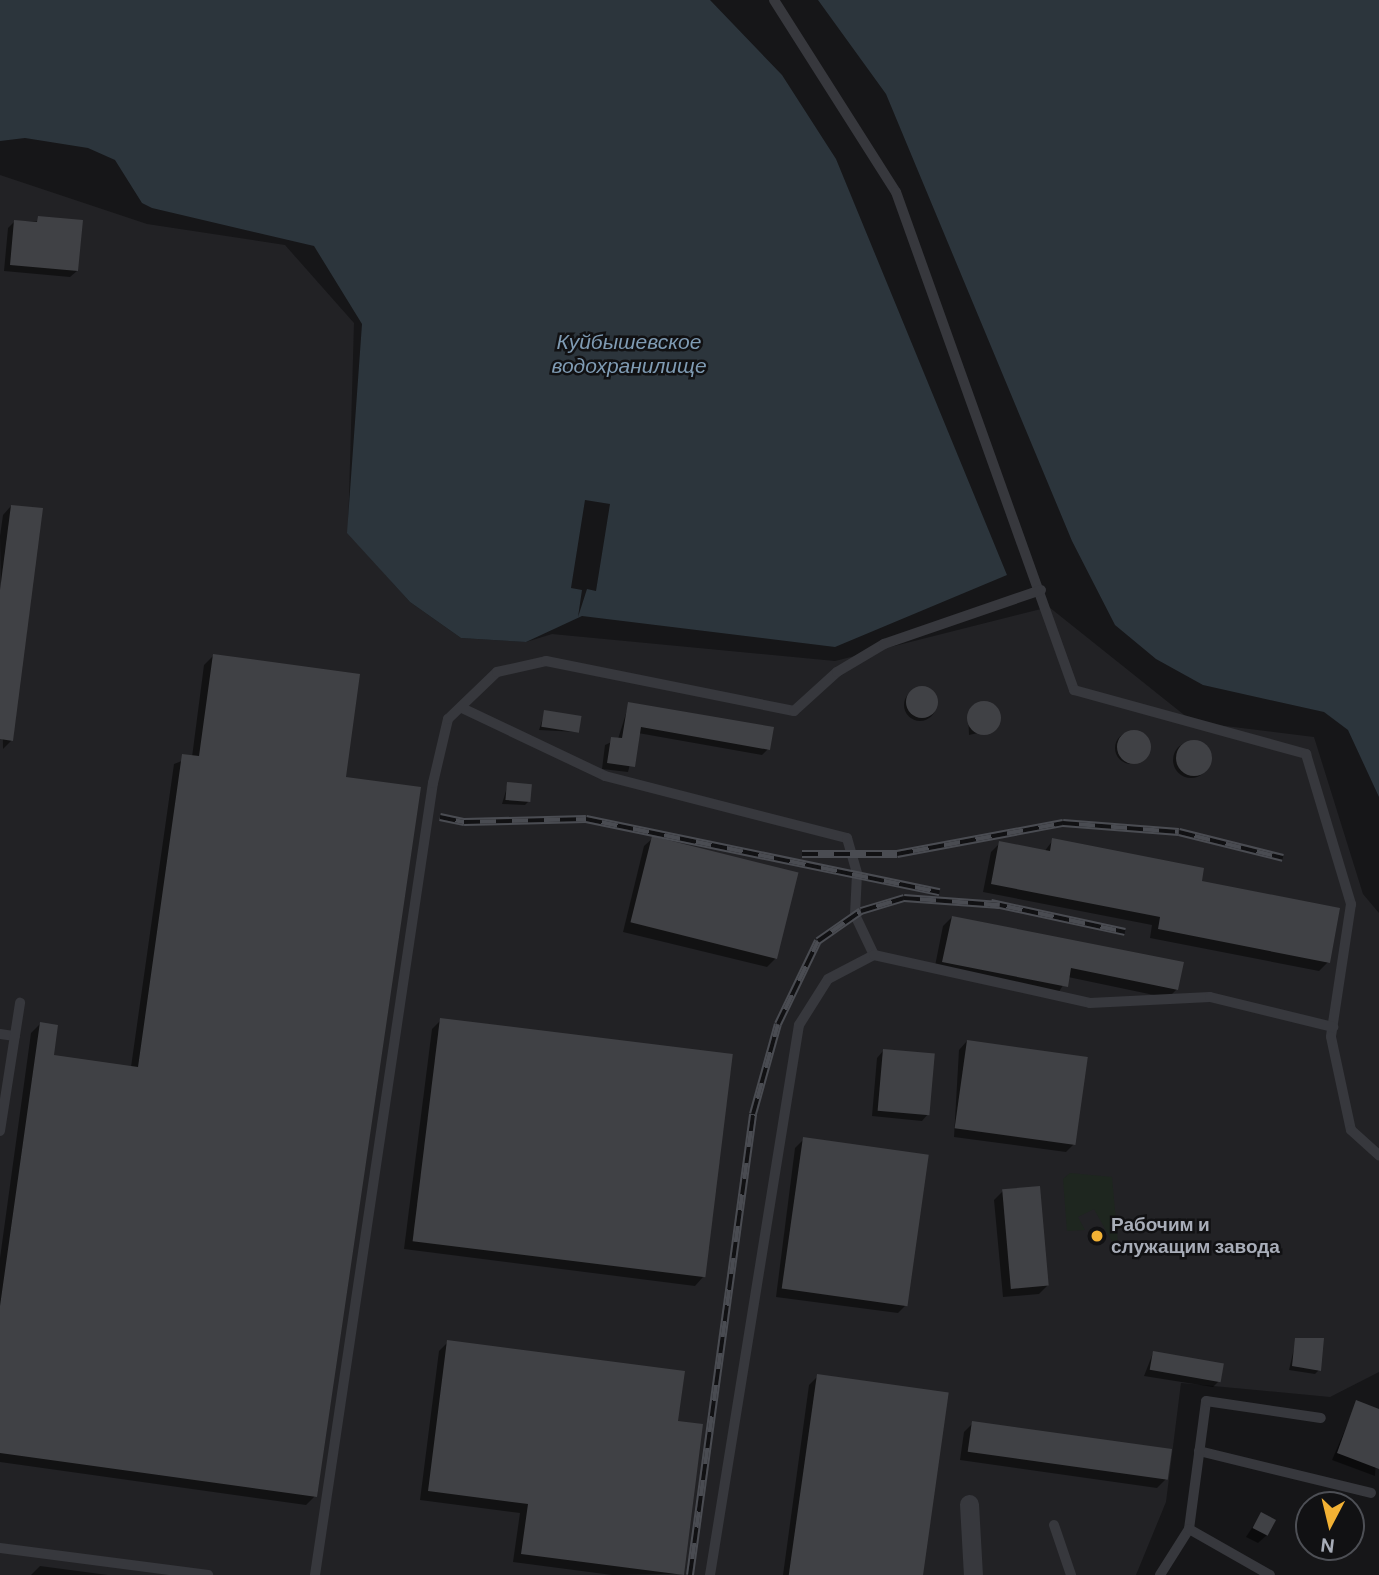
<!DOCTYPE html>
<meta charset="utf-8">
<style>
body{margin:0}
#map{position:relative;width:1379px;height:1575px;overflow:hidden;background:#161618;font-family:"DM Sans",sans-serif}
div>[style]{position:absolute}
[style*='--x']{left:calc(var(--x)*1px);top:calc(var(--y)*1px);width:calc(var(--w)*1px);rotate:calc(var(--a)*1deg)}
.built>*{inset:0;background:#222225}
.green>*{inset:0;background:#1e261f}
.water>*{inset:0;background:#2c353c}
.pier>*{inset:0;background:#161618}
.shadow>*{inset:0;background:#0007}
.round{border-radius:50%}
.building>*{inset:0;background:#404145;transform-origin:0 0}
.lane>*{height:10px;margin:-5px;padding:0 5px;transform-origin:5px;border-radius:5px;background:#37383d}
.street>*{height:19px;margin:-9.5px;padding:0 9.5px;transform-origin:9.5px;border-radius:9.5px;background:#37383d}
.rail>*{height:8px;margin-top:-4px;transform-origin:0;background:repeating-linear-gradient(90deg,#111113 0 16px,#4a4c52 0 32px);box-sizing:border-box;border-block:2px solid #4a4c52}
.dots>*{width:19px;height:19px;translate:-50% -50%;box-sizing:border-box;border:4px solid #111113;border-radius:50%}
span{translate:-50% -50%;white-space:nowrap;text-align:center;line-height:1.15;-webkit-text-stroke:5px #111113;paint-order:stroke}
.poi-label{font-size:19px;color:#a8adb8;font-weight:700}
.left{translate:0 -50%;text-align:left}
.water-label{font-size:21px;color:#7f9bb3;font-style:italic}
.north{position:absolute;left:1295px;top:1491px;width:70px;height:70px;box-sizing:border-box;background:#111113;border:2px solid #4d4f55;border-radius:50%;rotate:187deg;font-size:19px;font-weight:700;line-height:28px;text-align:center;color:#a8adb8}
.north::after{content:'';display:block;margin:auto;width:24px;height:32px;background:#f2b134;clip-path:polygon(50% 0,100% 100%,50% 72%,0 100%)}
</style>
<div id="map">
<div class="built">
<div style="clip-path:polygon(0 175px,147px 224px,285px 245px,354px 323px,348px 533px,410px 602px,461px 638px,526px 642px,552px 634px,835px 661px,1049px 607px,1193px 722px,1314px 737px,1363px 894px,1379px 913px,1379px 1372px,1330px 1397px,1181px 1383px,1166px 1502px,1136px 1575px,0 1575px)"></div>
</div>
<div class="green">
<div style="clip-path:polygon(1070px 1173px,1112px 1177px,1119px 1254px,1094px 1209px,1078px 1217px,1085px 1230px,1067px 1231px,1063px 1179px)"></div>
</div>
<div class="water">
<div style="clip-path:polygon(0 0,710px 0,782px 75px,836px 159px,1007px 575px,835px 647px,582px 616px,526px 642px,461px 638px,410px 602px,347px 533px,362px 324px,314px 246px,152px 208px,142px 203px,115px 160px,88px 148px,25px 138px,0 141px)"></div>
<div style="clip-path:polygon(818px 0,1379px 0,1379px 797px,1348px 730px,1324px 712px,1203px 685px,1156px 659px,1115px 625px,1072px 541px,886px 94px)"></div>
</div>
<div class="pier">
<div style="clip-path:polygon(585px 500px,610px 504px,596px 591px,587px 589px,578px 617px,582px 590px,571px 588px)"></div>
</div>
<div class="shadow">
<div style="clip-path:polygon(15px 221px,81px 222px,77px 271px,70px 277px,4px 271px,8px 228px)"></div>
<div style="clip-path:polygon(11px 506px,12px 740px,3px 749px,0 536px,3px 515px)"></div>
<div style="clip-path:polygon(213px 656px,344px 778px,315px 1496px,306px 1505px,0 1462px,0 1258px,31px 1033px,40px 1024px,52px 1056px,131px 1067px,174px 764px,192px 757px,204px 665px)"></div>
<div class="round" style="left:904px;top:689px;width:32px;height:32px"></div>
<div style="clip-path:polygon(629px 704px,768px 749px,762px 755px,638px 733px,628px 772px,602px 769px,605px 745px,618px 739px)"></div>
<div style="clip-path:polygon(995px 707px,996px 729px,969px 735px,968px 712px)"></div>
<div style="clip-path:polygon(545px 712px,578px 732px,539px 730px)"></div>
<div class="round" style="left:1115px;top:732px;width:32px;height:32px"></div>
<div class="round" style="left:1173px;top:742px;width:36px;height:36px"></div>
<div style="clip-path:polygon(508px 784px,529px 801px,525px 805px,502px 804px)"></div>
<div style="clip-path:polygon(653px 838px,776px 958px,767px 967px,623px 932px,644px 846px)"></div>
<div style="clip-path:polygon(1053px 840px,1200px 883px,1328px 962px,1319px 971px,1150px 938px,1152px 925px,983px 892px,991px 852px,1000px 843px,1044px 852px)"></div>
<div style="clip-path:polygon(952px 917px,1177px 989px,1168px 998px,1068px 977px,1057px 995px,934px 971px,943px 926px)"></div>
<div style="clip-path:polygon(441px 1020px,703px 1277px,695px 1286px,404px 1249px,432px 1029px)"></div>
<div style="clip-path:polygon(967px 1041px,1075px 1143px,1066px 1152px,954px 1137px,959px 1050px)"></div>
<div style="clip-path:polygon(883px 1051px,928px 1114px,922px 1121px,872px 1116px,877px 1058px)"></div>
<div style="clip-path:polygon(804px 1139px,907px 1304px,898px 1313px,776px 1297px,795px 1148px)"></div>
<div style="clip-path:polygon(1003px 1191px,1048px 1285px,1039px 1294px,1003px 1297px,994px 1200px)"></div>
<div style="clip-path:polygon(1296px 1340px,1319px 1370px,1315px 1374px,1289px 1370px)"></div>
<div style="clip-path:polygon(448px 1342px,676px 1422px,682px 1574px,612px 1575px,513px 1562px,520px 1513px,420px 1500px,439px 1351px)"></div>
<div style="clip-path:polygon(1153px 1353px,1219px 1381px,1213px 1387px,1144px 1376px)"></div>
<div style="clip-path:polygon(818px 1376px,922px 1575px,783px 1575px,809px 1385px)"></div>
<div style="clip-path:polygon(1357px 1402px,1379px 1410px,1375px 1476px,1332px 1460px)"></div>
<div style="clip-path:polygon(973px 1423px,1166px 1479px,1157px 1488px,960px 1460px,964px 1432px)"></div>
<div style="clip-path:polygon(1261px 1514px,1267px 1535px,1258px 1543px,1246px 1537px)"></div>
<div style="clip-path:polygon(40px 1566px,108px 1575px,31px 1575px)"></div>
</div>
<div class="building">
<div style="clip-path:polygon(38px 216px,83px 220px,78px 271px,10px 265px,14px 220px,37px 222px)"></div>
<div style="clip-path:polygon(11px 505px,43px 508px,13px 741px,0 739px,0 590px)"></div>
<div style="clip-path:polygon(213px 654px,360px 674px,346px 777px,421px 787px,317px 1497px,0 1453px,0 1306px,40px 1022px,58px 1025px,54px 1055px,138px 1067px,182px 754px,199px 756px)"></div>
<div class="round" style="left:906px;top:686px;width:32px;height:32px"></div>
<div class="round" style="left:967px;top:701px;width:34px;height:34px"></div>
<div style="clip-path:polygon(628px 702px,774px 727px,770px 750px,641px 727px,635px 767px,607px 763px,611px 737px,622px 738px)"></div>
<div style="left:544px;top:710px;width:38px;height:17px;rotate:9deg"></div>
<div class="round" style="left:1117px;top:730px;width:34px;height:34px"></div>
<div class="round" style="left:1176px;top:740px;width:36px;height:36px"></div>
<div style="left:507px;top:782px;width:25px;height:18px;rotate:5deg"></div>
<div style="left:652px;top:836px;width:151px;height:89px;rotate:14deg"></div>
<div style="clip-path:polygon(1052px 838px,1204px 868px,1202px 881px,1340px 908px,1330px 963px,1158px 929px,1160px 917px,991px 884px,999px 841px,1050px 851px)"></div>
<div style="clip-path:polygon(952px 916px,1184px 962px,1178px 990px,1071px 968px,1068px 987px,942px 962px)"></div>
<div style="left:440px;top:1018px;width:295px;height:225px;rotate:7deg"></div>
<div style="left:967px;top:1040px;width:122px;height:89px;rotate:8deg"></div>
<div style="left:883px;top:1049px;width:52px;height:62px;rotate:5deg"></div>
<div style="left:803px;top:1137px;width:127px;height:153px;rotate:8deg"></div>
<div style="left:1040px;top:1186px;width:100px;height:38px;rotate:85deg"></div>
<div style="clip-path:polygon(1295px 1338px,1324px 1338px,1321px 1371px,1292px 1366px)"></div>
<div style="clip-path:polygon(447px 1340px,685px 1371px,678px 1421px,703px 1424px,684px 1575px,521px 1554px,528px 1504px,428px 1491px)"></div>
<div style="left:1153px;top:1351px;width:72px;height:19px;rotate:10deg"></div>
<div style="left:817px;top:1374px;width:133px;height:203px;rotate:8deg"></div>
<div style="clip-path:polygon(1356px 1400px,1379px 1409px,1379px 1469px,1337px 1453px)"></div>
<div style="left:972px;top:1421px;width:202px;height:31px;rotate:8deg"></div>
<div style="left:1261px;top:1512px;width:17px;height:18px;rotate:28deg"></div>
</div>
<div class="lane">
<div style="--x:774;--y:0;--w:227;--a:57.6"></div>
<div style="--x:896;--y:192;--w:529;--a:70.33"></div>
<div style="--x:1074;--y:690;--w:241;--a:15.4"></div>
<div style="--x:1306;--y:754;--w:157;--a:73.3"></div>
<div style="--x:1351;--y:904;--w:134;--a:98.6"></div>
<div style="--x:1331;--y:1037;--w:95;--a:77.9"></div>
<div style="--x:1351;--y:1130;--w:38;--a:42"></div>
<div style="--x:462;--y:708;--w:158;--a:25.4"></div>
<div style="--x:605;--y:776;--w:250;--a:14.4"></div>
<div style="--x:847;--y:838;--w:37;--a:74"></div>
<div style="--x:857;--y:874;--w:41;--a:92.8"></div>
<div style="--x:855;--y:915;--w:44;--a:64.6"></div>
<div style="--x:0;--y:1034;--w:15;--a:8"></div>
<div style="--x:0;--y:1131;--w:130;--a:-81.1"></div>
<div style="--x:1199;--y:1451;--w:177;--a:13.7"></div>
<div style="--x:1054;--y:1525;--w:53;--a:71.2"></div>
<div style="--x:1189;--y:1529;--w:129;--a:-82.4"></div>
<div style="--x:1206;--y:1401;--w:116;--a:8.4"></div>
<div style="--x:0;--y:1548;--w:210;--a:7.4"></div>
<div style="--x:315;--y:1575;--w:801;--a:-81.53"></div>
<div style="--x:433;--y:783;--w:66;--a:-76.8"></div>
<div style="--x:448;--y:719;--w:68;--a:-43.8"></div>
<div style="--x:497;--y:672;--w:50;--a:-12.7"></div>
<div style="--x:546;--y:661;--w:253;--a:11.4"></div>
<div style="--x:794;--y:711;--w:58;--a:-42.2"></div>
<div style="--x:837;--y:672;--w:55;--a:-30.8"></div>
<div style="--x:884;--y:644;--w:166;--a:-19"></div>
<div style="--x:710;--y:1575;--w:557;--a:-80.81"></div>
<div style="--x:799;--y:1025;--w:54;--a:-57.8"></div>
<div style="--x:828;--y:979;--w:52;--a:-27.6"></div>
<div style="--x:874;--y:955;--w:221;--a:12.5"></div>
<div style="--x:1090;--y:1003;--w:120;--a:-2.9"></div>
<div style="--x:1210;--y:997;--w:127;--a:13.7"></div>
<div style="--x:1160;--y:1575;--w:54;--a:-57.8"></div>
<div style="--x:1189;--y:1529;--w:93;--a:29.6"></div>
</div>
<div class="street">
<div style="--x:969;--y:1504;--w:71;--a:86.8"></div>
</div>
<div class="rail">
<div style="--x:440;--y:817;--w:25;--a:12"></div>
<div style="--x:464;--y:822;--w:122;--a:-1.4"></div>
<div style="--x:586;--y:819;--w:361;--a:11.7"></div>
<div style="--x:802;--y:854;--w:95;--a:0"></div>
<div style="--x:897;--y:854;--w:169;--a:-10.6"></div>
<div style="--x:1063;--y:823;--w:116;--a:4.4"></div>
<div style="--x:1179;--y:832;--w:107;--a:14"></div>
<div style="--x:991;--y:903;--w:137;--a:12.2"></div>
<div style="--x:690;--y:1575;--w:465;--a:-82.2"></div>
<div style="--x:753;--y:1114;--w:93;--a:-74.5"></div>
<div style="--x:778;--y:1024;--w:92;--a:-64.3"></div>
<div style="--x:818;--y:941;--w:52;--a:-34.9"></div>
<div style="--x:861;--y:911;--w:45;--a:-16.8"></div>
<div style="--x:904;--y:898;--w:96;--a:4.2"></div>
</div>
<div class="dots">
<div style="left:1097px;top:1236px;background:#f2b134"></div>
</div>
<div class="poi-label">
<span class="left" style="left:1111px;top:1236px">Рабочим и<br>служащим завода</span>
</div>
<div class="water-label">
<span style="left:629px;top:354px">Куйбышевское<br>водохранилище</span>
</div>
<div class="north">N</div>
</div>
